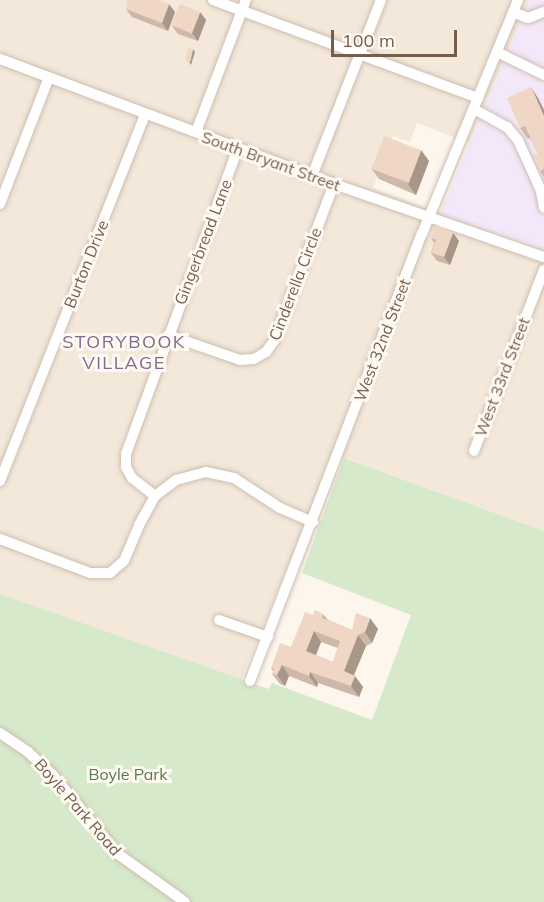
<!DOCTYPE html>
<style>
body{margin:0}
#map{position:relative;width:544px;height:902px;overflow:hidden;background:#fcf6ec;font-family:Mulish,sans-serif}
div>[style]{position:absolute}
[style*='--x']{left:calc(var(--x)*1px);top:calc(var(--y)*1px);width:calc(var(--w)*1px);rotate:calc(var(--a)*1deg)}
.residential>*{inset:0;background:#f3e8da}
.education>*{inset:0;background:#f3e8f9}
.green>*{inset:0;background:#d6e9ca}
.roads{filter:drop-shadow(0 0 2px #cebeb1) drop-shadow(0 0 2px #cebeb1)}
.minor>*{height:10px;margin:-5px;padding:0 5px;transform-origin:5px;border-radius:5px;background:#fff}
.wall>*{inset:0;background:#ceb8a9}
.shaded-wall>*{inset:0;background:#a89689}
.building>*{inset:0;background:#f0d6c4;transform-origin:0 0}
span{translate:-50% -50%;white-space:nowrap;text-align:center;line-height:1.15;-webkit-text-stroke:6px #fefaf2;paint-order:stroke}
.street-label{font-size:16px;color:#765e4f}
.park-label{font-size:16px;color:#567b47}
.neighbourhood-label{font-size:18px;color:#846791;letter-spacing:1.5px}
.scale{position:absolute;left:331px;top:30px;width:126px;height:27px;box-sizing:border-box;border:3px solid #765e4f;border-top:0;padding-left:8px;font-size:18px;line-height:21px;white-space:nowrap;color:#765e4f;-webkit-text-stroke:4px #fefaf2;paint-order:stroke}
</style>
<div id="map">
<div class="residential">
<div style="clip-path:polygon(0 0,529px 0,469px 143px,417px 123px,410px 142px,393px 136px,373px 188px,544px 251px,544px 531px,334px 454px,238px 687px,0 599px)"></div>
</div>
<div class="education">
<div style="clip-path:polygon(529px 0,544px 0,544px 251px,440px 214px)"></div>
</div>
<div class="green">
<div style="clip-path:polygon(344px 458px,544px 531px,544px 902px,0 902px,0 594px,269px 689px,272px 683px,372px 720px,411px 615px,302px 573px)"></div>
</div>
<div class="roads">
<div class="minor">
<div style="--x:213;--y:0;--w:283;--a:20.3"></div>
<div style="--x:513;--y:12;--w:16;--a:22"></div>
<div style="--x:528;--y:18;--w:17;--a:-21"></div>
<div style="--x:497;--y:52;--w:52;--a:26.1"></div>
<div style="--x:0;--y:59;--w:357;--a:20.5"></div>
<div style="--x:334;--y:184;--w:222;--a:19.2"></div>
<div style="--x:474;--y:109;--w:38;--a:29"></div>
<div style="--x:507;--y:127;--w:17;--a:50"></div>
<div style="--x:518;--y:140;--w:56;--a:65.7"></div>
<div style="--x:541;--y:191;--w:17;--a:80"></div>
<div style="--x:196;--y:132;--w:141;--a:-69.3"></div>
<div style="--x:312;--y:176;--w:189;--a:-68.6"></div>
<div style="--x:0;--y:204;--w:136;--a:-68.9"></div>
<div style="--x:168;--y:335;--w:76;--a:19.1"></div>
<div style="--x:240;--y:360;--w:14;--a:-4"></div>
<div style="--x:254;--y:359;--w:14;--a:-30"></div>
<div style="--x:266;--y:352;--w:14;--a:-54"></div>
<div style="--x:274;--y:341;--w:168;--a:-69.1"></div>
<div style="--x:474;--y:451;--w:194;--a:-68.9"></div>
<div style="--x:0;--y:481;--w:395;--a:-68.4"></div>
<div style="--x:155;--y:496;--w:29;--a:-142"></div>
<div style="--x:132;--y:478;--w:13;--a:-119"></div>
<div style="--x:126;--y:467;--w:13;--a:-90"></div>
<div style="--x:126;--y:454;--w:326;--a:-69.9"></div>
<div style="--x:0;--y:539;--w:96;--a:20.7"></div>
<div style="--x:90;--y:573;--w:20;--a:0"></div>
<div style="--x:110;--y:573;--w:18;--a:-41"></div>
<div style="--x:124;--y:561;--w:39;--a:-67"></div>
<div style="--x:139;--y:525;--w:33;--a:-61"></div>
<div style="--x:155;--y:496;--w:26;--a:-37"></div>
<div style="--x:176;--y:480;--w:31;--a:-15"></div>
<div style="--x:206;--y:472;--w:29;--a:12"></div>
<div style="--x:234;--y:478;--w:55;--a:33.1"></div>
<div style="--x:280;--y:508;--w:36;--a:23"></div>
<div style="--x:219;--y:620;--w:52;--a:19.1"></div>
<div style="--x:250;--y:681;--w:479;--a:-69"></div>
<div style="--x:422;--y:234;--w:253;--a:-67.7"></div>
<div style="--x:0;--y:733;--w:34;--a:34"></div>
<div style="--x:28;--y:752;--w:33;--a:43"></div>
<div style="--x:52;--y:774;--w:104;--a:50.5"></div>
<div style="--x:118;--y:854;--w:82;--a:35.6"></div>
</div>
</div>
<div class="wall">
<div style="clip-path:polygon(126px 9px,175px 12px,168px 31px,132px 17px)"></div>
<div style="clip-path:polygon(200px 12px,206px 20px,198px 41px,178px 34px,172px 26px)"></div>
<div style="clip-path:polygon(538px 98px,544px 110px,544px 177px,540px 171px,538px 154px,530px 138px,528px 139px,520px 128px)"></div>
<div style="clip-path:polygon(421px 150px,429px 161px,416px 195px,379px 179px,371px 168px)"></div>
<div style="clip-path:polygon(453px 233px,459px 241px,450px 265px,437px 261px,431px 253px,434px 243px,431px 238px)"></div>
<div style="clip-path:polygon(evenodd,323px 614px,328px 620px,352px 630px,378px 629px,372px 643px,366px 646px,354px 675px,363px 687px,359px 697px,318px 683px,317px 687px,289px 676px,285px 686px,280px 684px,272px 674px,273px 671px,271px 668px,291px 647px,313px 615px,323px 614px,321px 642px,338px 648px,333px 662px,316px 655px,321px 642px)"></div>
</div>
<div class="shaded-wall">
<div style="clip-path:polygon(169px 4px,175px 12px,168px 31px,162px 23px)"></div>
<div style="clip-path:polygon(200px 12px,206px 20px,198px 41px,192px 33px)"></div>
<div style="clip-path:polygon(193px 49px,195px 52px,191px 65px,189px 62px)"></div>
<div style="clip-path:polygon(531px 87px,538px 98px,544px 110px,544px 116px)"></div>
<div style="clip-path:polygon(421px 150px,429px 161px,416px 195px,408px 184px)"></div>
<div style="clip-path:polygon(453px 233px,459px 241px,450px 265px,444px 257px)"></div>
<div style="clip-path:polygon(370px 618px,378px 629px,372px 643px,365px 632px)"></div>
<div style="clip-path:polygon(314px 631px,321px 642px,313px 662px,306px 651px)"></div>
<div style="clip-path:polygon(358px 635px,366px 646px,351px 682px,344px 671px)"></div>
<div style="clip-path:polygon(282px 665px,289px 676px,285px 686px,277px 675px)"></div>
<div style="clip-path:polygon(310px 672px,318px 683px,317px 687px,309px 676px)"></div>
<div style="clip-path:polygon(355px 676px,363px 687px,359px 697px,351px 686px)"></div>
</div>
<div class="building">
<div style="clip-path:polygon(127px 0,159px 0,169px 4px,162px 23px,126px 9px)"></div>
<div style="left:180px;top:4px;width:22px;height:23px;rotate:22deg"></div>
<div style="left:188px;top:48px;width:5px;height:13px;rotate:11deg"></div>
<div style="clip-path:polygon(531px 87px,544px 116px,544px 169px,540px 171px,533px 156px,538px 154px,525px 126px,520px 128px,507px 98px)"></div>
<div style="left:384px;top:136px;width:40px;height:35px;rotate:21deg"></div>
<div style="clip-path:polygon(436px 224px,453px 233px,444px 257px,431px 253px,436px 240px,431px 238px)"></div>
<div style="clip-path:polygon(evenodd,315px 610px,323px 614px,322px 618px,352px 630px,356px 613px,370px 618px,365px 632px,358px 635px,344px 671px,355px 676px,351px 686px,310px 672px,309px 676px,282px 665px,277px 675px,272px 674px,274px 669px,271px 668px,280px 643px,291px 647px,305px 612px,313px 615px,315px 610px,314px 631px,340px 641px,333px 662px,306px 651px,314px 631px)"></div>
</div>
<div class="street-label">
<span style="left:271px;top:161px;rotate:20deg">South Bryant Street</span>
<span style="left:203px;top:242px;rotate:-69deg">Gingerbread Lane</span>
<span style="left:86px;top:264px;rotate:-68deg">Burton Drive</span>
<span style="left:295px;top:284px;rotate:-69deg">Cinderella Circle</span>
<span style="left:382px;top:340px;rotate:-69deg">West 32nd Street</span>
<span style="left:502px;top:377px;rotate:-69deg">West 33rd Street</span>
<span style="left:78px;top:807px;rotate:49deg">Boyle Park Road</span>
</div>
<div class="park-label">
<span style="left:128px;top:774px">Boyle Park</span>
</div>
<div class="neighbourhood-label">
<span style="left:124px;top:353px">STORYBOOK<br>VILLAGE</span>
</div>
<div class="scale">100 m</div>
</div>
